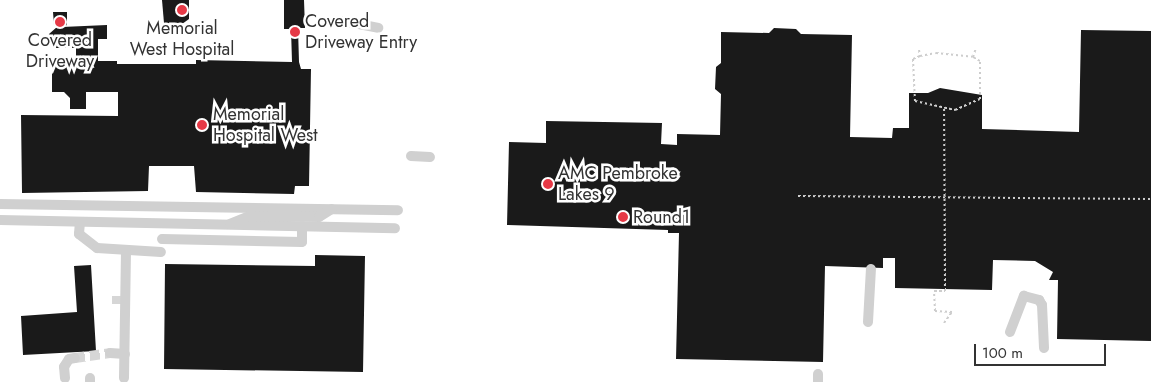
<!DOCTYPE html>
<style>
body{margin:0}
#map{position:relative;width:1151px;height:382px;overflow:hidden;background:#fff;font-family:Jost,sans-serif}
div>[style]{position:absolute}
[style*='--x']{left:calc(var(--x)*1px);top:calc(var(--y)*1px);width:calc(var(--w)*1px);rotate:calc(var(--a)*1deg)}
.building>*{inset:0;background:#1a1a1a}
.minor-tunnel>*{height:10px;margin-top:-5px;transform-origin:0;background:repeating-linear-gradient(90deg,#d6d6d6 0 10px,transparent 0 15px)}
.path>*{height:2px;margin-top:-1px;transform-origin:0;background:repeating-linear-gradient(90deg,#cdcdcd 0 2.5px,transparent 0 5px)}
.minor>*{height:10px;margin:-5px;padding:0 5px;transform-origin:5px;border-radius:5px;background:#d0d0d0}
.dots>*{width:14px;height:14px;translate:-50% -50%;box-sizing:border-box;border:2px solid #fff;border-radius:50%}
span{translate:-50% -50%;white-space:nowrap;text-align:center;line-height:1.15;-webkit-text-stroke:5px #fff;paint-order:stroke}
.poi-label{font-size:18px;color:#333}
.left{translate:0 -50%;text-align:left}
.scale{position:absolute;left:974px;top:344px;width:132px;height:22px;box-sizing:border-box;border:2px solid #333;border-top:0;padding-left:6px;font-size:15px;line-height:18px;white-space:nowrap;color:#333;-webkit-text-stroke:4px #fff;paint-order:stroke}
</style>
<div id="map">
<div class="building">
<div style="clip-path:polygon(162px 0,189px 0,189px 19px,182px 24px,164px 23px)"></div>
<div style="clip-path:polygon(284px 0,304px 0,305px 28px,298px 28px,299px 62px,301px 69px,311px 69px,309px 186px,295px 186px,294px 194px,196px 192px,194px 166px,149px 166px,148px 191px,22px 193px,21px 115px,118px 116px,118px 92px,86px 92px,86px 109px,70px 109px,70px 98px,64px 92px,52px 92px,52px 61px,76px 61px,76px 48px,56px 48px,48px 41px,49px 34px,57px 27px,54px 25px,53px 12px,67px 12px,67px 25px,62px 27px,107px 25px,107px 39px,98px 39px,98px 61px,117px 61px,117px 64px,196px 64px,196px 60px,292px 62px,291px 29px,284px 29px)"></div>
<div style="clip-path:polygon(774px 28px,796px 29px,801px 34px,852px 35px,850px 137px,892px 138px,893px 128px,909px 128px,909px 93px,928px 93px,940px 88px,982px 95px,982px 129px,1079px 132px,1081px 30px,1151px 31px,1151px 341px,1057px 339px,1058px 280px,1049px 280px,1053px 272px,1035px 261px,993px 260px,992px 290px,895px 288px,895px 258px,883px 258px,883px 268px,825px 266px,823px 362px,676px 359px,679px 233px,668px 233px,668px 230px,507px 225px,509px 142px,546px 143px,546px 121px,662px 123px,661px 144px,677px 145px,677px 134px,720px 135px,721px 94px,715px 89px,716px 67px,721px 63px,721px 32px,769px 33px)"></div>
<div style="clip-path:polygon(315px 255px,365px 256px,363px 372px,164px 369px,165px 264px,315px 266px)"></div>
<div style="clip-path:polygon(91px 265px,96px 351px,23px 355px,21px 316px,77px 312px,74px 266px)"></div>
</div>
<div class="minor-tunnel">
<div style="--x:117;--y:296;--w:8;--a:90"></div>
<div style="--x:75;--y:358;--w:35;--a:-8"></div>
</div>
<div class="path">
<div style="--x:919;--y:50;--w:6;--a:81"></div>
<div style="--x:920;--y:56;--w:8;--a:157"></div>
<div style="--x:913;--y:59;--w:42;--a:87.3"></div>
<div style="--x:915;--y:101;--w:41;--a:12.7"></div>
<div style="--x:955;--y:110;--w:27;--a:-24"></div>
<div style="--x:980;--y:99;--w:38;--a:-90"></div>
<div style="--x:980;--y:61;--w:8;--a:-150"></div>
<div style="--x:973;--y:57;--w:9;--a:-72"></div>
<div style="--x:920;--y:56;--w:16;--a:-11"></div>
<div style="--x:936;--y:53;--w:37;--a:6"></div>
<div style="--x:798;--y:196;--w:353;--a:0.5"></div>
<div style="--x:944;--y:323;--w:14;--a:-54"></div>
<div style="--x:952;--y:312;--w:17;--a:-177"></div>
<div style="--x:935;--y:311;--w:20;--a:-93"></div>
<div style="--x:934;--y:291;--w:11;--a:0"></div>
<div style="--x:945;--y:291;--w:182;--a:-90.3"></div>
</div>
<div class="minor">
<div style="--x:343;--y:21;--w:36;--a:11"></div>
<div style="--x:411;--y:156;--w:19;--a:3"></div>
<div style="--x:0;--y:204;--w:398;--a:0.9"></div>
<div style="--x:0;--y:220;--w:395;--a:1.2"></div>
<div style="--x:80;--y:222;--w:12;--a:95"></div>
<div style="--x:79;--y:234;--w:23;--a:38"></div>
<div style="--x:97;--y:248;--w:64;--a:3.6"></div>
<div style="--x:230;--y:224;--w:22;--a:-22"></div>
<div style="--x:250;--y:216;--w:69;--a:0.8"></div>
<div style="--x:319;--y:217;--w:15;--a:-32"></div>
<div style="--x:162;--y:239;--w:140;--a:1.2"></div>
<div style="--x:302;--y:242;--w:16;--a:-90"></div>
<div style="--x:868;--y:322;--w:53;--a:-86.8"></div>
<div style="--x:1010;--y:332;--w:39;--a:-69"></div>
<div style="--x:1024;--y:296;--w:16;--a:15"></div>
<div style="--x:1039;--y:300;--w:6;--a:59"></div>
<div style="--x:1042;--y:305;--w:43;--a:87.3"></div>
<div style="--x:110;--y:353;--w:15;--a:4"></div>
<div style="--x:65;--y:378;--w:11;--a:-95"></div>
<div style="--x:64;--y:367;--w:9;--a:-58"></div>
<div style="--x:69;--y:359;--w:6;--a:-9"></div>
<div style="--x:124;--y:378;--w:127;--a:-89.1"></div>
<div style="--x:90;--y:382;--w:4;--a:-90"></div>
<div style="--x:818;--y:382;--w:8;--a:-90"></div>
</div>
<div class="dots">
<div style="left:182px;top:10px;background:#e63946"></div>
<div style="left:60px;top:22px;background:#e63946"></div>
<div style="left:295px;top:32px;background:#e63946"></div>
<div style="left:202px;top:125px;background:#e63946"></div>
<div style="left:548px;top:184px;background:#e63946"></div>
<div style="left:623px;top:217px;background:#e63946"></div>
</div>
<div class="poi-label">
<span class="left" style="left:305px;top:32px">Covered<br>Driveway Entry</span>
<span style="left:182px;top:39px">Memorial<br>West Hospital</span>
<span style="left:60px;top:51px">Covered<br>Driveway</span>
<span class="left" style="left:213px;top:125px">Memorial<br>Hospital West</span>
<span class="left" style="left:558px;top:184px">AMC Pembroke<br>Lakes 9</span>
<span class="left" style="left:633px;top:217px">Round1</span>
</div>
<div class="scale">100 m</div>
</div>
